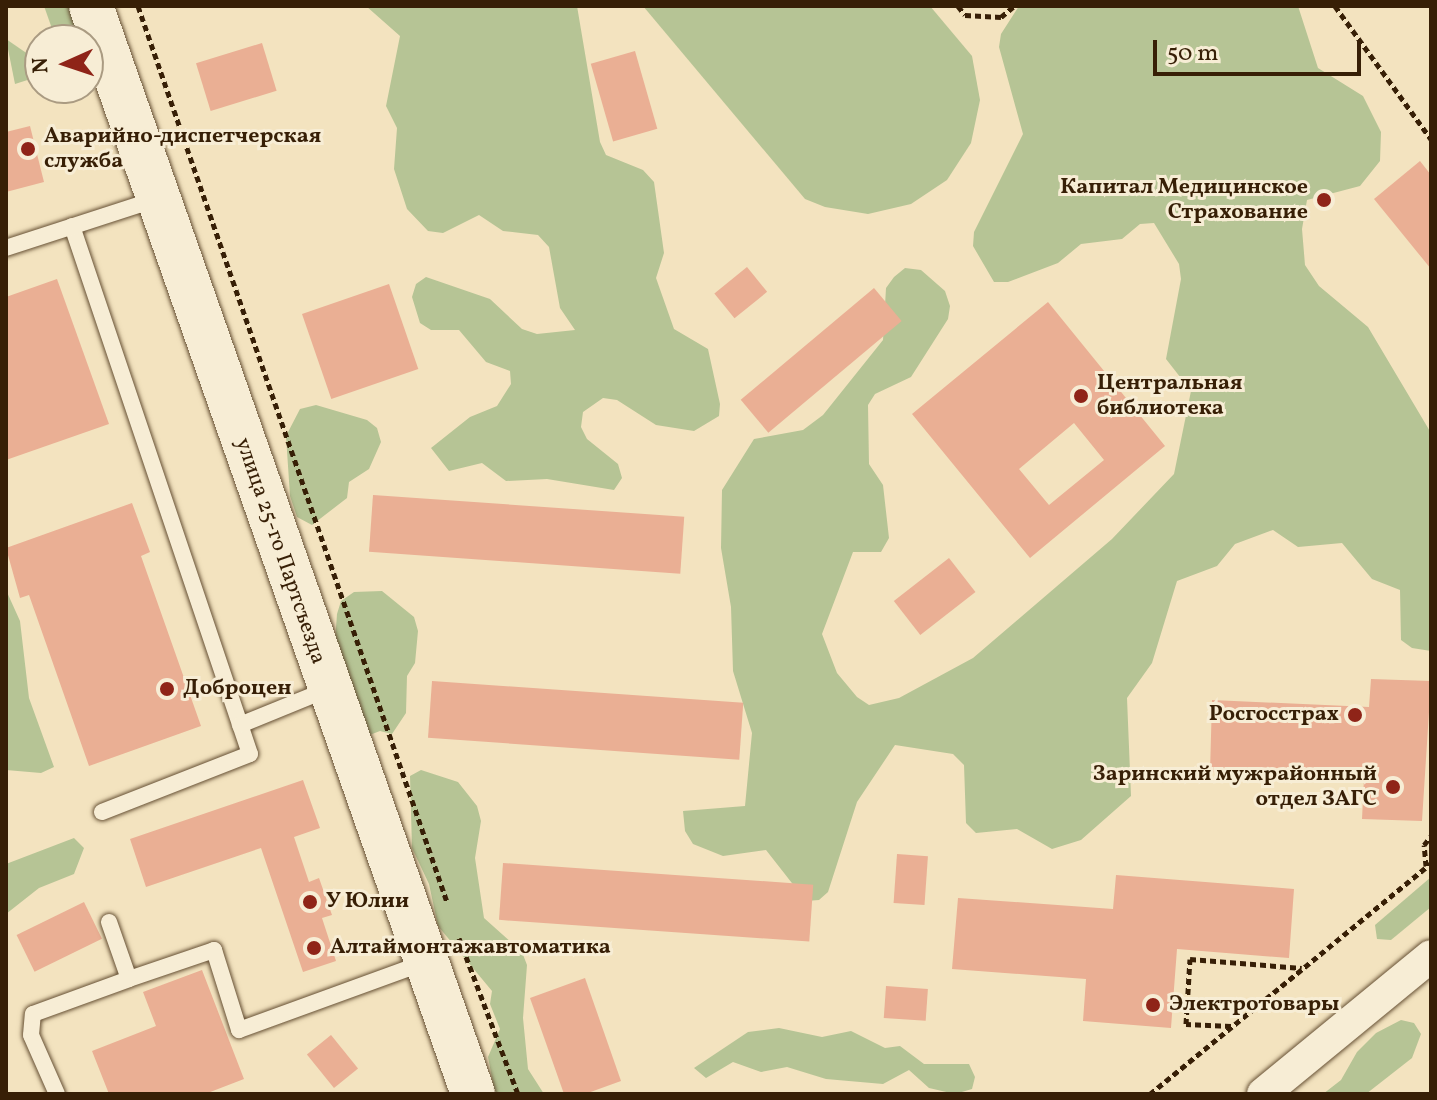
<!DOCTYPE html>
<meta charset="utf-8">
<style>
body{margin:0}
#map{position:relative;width:1437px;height:1100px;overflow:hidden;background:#f3e3bf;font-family:Vollkorn,serif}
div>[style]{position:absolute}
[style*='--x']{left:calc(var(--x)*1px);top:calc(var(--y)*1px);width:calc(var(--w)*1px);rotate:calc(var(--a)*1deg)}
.green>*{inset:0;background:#b6c495}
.building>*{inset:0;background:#eaaf94;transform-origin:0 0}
.path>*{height:5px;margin-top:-2.5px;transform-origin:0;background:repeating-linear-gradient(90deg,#371f06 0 6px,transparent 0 10px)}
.roads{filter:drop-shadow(0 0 2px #665034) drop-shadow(0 0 2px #665034)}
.lane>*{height:16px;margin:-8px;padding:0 8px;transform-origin:8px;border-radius:8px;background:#f7edd5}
.street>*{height:32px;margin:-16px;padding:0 16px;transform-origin:16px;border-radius:16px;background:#f7edd5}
.secondary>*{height:44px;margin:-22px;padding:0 22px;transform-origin:22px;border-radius:22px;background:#f7edd5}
.dots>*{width:22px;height:22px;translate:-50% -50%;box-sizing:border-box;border:4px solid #f7edd5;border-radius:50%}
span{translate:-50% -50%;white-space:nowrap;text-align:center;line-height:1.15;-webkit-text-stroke:6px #f7edd5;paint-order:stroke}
.poi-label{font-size:22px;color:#371f06;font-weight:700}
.left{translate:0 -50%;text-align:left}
.right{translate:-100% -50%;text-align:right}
.street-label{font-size:22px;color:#371f06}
.frame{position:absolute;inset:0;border:8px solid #371f06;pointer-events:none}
.north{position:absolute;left:24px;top:24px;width:80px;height:80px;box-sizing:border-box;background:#f7edd5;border:2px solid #aa9b82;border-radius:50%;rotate:267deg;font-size:22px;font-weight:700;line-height:32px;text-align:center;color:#371f06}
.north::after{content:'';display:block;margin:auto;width:28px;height:36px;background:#8f2418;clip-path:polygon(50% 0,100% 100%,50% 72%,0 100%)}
.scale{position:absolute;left:1153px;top:40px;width:208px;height:36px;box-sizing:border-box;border:4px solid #371f06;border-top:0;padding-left:10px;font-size:24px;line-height:28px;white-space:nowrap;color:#371f06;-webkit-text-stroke:6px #f7edd5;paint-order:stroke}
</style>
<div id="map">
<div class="green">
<div style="clip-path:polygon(44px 6px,73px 6px,86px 40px,56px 40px)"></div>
<div style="clip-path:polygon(366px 6px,577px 6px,600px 142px,606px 155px,643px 170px,654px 182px,664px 253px,656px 278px,674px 329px,708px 349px,720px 404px,719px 416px,694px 431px,656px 425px,617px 400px,603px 398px,583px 412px,581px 427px,587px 439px,618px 464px,622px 478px,614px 490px,547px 479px,506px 481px,482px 463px,449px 471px,431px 448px,470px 417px,497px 406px,511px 384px,510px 371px,486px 362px,459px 330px,431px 330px,420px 323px,412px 297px,416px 284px,426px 277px,490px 299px,522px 329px,537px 334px,575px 330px,560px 308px,549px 247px,538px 235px,503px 231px,479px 215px,443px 233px,428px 231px,407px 209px,394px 169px,397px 128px,386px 106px,400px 36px)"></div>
<div style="clip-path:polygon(643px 6px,930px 6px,972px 56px,980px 100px,971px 143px,947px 180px,911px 204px,868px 214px,825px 207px,805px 199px)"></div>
<div style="clip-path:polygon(1019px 6px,1298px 6px,1318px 68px,1363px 96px,1381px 132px,1380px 161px,1360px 186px,1307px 200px,1302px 229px,1305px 265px,1319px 286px,1368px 327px,1431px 433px,1431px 651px,1412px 648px,1401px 640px,1400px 590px,1372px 579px,1342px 543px,1298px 547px,1273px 530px,1235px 544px,1217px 566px,1177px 581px,1152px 663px,1127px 698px,1131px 796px,1081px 840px,1052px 849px,1017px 829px,976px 833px,966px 823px,964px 765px,953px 754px,895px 745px,857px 802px,828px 892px,819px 900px,806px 901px,766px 850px,723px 856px,693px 844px,685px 831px,683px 811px,745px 806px,752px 733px,733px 671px,731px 607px,721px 548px,722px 490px,754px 439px,803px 430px,823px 415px,883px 340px,886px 288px,894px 277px,905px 268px,921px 270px,945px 291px,950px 306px,948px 319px,911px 377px,875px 394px,868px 405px,869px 464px,883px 485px,889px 538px,881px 552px,853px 552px,822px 634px,837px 673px,857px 697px,869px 705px,899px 698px,973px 658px,1112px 539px,1174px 474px,1191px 391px,1166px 359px,1181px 279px,1179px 264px,1154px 223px,1140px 224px,1122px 239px,1081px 244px,1058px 263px,1008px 282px,994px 282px,973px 246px,974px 232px,1023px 134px,999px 47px,1001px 34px)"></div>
<div style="clip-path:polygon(6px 39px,38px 61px,40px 76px,15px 84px)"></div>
<div style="clip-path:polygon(316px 405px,367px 420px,377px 428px,381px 442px,369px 469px,349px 482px,347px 498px,312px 525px,297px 517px,290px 496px,286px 436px,300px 409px)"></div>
<div style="clip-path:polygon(6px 590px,20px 621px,29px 698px,54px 767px,41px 773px,6px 770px)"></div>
<div style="clip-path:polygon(382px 591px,414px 617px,418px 631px,415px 663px,407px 676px,406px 713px,392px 734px,380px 731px,367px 736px,335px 642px,337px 614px,341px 601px,354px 592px)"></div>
<div style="clip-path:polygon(421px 770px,458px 782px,477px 806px,481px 821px,475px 858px,484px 918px,522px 952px,527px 965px,523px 1018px,528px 1069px,544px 1094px,495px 1094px,488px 1057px,500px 1029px,490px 1004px,492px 991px,438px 926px,429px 884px,412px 848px,410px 776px)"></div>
<div style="clip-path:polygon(74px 838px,84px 848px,74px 874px,39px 888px,6px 914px,6px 864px)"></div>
<div style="clip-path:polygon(1431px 877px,1431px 907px,1391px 940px,1377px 939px,1375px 925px)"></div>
<div style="clip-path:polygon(1401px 1020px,1414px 1023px,1421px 1034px,1412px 1058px,1366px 1094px,1323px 1094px,1341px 1080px,1357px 1052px,1376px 1033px)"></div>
<div style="clip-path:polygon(779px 1028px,822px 1037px,851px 1031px,885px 1048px,900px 1046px,924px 1064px,969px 1064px,975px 1077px,972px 1089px,955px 1094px,929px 1088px,909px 1070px,883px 1084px,826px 1079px,787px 1067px,761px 1072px,733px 1062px,706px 1078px,694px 1068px,748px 1032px)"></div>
</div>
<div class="building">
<div style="left:262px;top:43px;width:50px;height:69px;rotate:73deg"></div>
<div style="left:635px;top:51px;width:81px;height:46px;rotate:74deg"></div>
<div style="clip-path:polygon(30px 126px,44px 182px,6px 192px,6px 132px)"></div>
<div style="clip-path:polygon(1420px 161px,1431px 175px,1431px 269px,1374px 199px)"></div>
<div style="left:747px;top:267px;width:32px;height:42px;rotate:51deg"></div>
<div style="clip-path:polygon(57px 279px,109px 424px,6px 460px,6px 297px)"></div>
<div style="left:389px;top:284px;width:90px;height:92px;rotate:71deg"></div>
<div style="left:874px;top:288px;width:43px;height:174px;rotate:50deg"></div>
<div style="clip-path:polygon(evenodd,1048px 302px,1165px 446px,1030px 558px,912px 414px,1048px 302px,1074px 423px,1104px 460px,1049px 505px,1019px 469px,1074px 423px)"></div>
<div style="left:373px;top:495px;width:312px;height:57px;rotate:4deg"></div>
<div style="clip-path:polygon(132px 503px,150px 552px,141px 556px,201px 726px,89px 766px,29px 595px,20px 598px,6px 548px)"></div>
<div style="left:949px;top:558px;width:43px;height:70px;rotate:52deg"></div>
<div style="clip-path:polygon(1371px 679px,1431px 681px,1422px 821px,1362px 819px,1364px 778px,1210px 772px,1212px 700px,1369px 707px)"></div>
<div style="left:432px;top:681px;width:312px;height:57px;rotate:4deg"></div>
<div style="clip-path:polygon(303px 780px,320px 828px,294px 837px,309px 882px,319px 878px,332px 915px,322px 918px,336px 961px,303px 972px,261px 848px,146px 887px,130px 839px)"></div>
<div style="left:897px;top:854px;width:31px;height:49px;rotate:4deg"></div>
<div style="left:503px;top:863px;width:311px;height:57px;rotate:4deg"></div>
<div style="clip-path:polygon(1116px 875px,1294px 889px,1289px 958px,1177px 949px,1171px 1028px,1083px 1021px,1086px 979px,952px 969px,958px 898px,1113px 909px)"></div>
<div style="left:84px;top:902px;width:41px;height:75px;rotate:64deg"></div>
<div style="clip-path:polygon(202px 970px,244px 1079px,205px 1094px,109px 1094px,92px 1051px,156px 1026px,143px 992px)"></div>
<div style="clip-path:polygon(585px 978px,621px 1081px,585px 1094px,564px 1094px,530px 998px)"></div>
<div style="left:886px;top:986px;width:42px;height:32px;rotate:4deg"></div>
<div style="left:331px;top:1035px;width:43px;height:31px;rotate:51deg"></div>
</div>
<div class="path">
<div style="--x:138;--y:6;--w:948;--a:70.97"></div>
<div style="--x:958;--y:6;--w:11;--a:52"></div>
<div style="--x:965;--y:15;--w:36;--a:3"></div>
<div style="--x:1001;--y:17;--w:17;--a:-40"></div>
<div style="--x:1335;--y:6;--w:164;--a:54.2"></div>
<div style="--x:1426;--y:866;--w:21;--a:-95"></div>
<div style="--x:1424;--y:845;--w:11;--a:-52"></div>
<div style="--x:459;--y:938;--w:167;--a:69.3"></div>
<div style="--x:1231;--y:1026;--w:45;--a:-177.5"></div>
<div style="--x:1186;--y:1024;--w:65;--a:-86.5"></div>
<div style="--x:1190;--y:959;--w:112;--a:4.6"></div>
<div style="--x:1150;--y:1094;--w:364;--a:-39.4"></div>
</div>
<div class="roads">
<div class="lane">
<div style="--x:72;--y:226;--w:557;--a:71.37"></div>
<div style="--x:250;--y:754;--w:159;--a:158.6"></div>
<div style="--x:6;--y:248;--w:159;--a:-18"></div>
<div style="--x:240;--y:725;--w:95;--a:-22.2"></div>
<div style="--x:109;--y:922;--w:60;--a:70.7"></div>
<div style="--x:129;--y:979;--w:90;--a:-18.8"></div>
<div style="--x:214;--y:950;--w:84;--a:72.6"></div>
<div style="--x:239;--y:1030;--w:196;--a:-20"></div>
<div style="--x:57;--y:1094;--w:64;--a:-113.8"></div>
<div style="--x:31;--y:1035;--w:21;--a:-85"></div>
<div style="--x:33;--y:1014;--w:102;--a:-20"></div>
</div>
<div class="street">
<div style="--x:1263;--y:1094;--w:217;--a:-39.4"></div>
</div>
<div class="secondary">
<div style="--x:91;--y:6;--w:1153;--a:70.65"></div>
</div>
</div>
<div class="dots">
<div style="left:28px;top:149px;background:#8f2418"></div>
<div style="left:1324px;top:200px;background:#8f2418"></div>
<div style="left:1081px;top:396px;background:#8f2418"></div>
<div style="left:167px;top:689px;background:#8f2418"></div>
<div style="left:1355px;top:715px;background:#8f2418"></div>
<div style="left:1393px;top:787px;background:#8f2418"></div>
<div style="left:310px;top:902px;background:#8f2418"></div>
<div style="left:314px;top:948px;background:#8f2418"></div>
<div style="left:1153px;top:1005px;background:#8f2418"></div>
</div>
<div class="poi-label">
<span class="left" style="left:44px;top:149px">Аварийно-диспетчерская<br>служба</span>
<span class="right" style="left:1308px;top:200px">Капитал Медицинское<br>Страхование</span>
<span class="left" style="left:1097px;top:396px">Центральная<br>библиотека</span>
<span class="left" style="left:183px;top:689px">Доброцен</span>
<span class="right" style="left:1339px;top:715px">Росгосстрах</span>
<span class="right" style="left:1377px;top:787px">Заринский мужрайонный<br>отдел ЗАГС</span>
<span class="left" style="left:326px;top:902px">У Юлии</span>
<span class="left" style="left:330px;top:948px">Алтаймонтажавтоматика</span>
<span class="left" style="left:1169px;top:1005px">Электротовары</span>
</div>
<div class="street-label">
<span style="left:280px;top:551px;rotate:71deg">улица 25-го Партсъезда</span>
</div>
<div class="frame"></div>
<div class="north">N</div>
<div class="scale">50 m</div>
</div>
